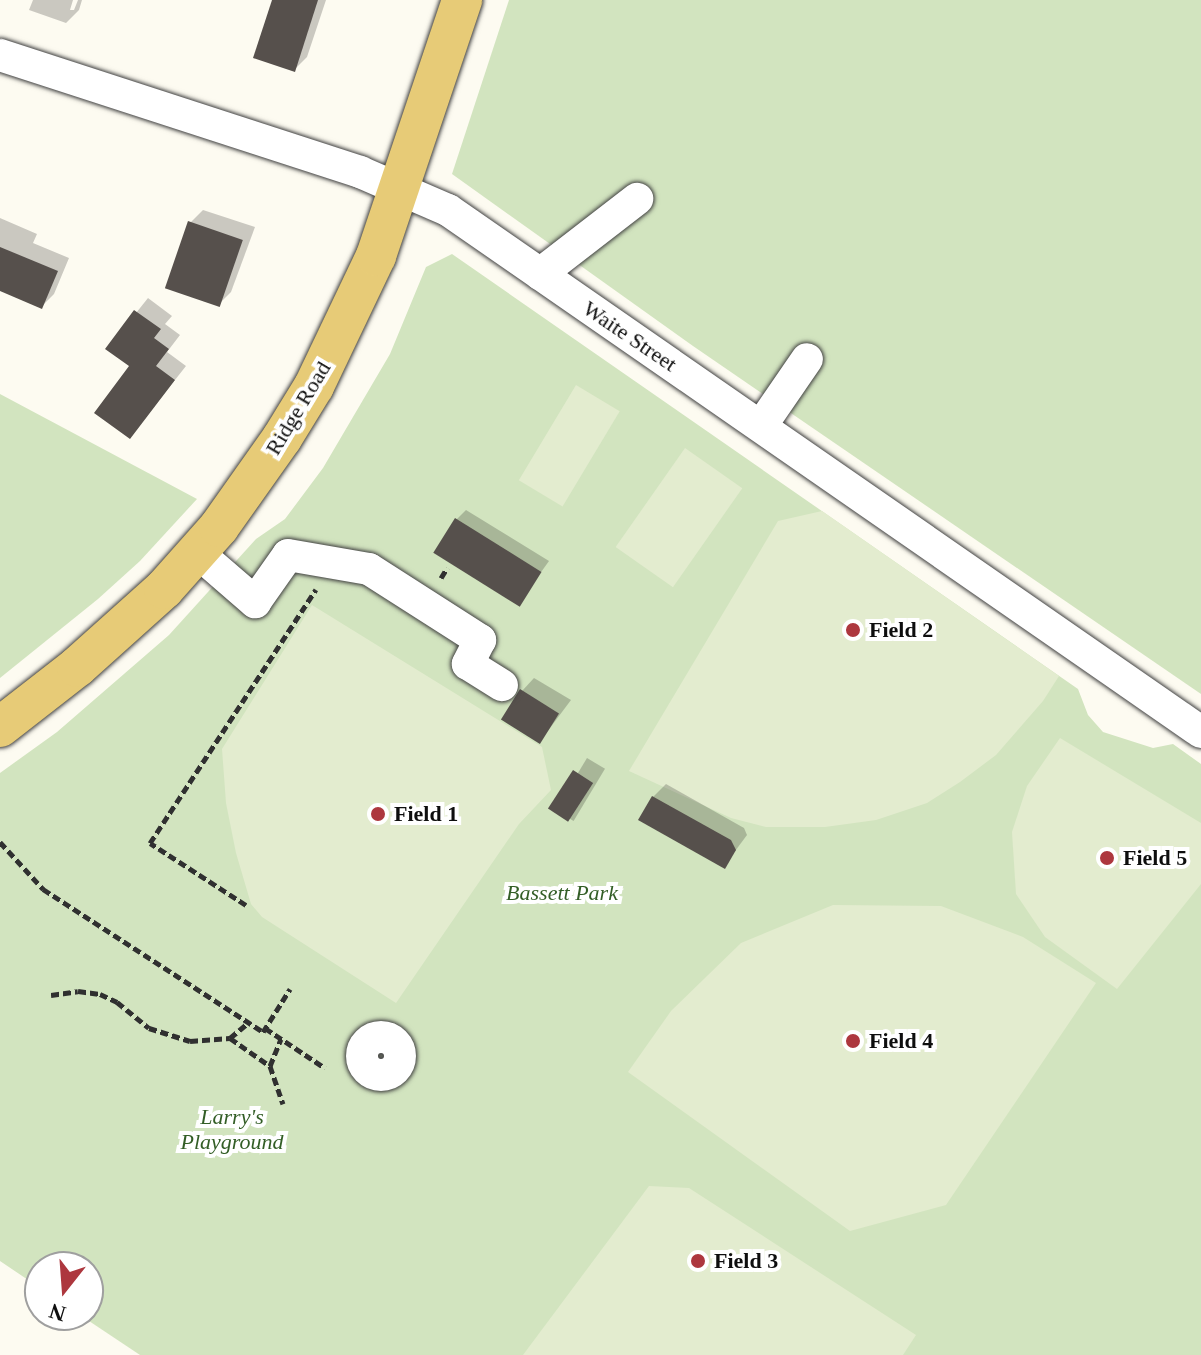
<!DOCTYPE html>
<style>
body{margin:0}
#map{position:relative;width:1201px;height:1355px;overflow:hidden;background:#fdfbf1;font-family:"Times New Roman",serif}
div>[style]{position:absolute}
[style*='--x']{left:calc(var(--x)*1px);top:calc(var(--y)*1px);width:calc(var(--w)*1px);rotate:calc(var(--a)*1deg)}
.green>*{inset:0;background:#d2e4bf}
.pitch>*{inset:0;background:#e3eccf;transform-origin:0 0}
.shadow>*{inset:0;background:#0003;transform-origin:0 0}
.building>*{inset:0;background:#56504c;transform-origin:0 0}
.path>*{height:5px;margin-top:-2.5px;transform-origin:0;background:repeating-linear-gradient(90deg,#303030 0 8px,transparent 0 12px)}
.roads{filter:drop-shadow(0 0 2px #414141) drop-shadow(0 0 2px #414141)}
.minor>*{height:32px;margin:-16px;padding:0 16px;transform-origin:16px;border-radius:16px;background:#fff}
.minor>.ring{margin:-16px;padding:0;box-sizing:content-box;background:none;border:32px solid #fff;border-radius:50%}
.major>*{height:40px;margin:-20px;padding:0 20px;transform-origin:20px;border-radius:20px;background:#e7cb77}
.dots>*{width:22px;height:22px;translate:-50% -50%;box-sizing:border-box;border:4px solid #fff;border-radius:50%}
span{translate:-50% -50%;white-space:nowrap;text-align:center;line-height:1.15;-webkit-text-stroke:8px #fff;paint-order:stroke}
.street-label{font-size:22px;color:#0e0e0e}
.poi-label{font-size:22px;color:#0e0e0e;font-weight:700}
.left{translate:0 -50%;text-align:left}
.park-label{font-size:22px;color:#335e26;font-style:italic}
.north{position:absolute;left:24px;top:1251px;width:80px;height:80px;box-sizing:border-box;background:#fff;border:2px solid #9f9f9f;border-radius:50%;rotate:197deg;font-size:22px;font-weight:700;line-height:32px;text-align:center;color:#0e0e0e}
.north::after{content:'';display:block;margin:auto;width:28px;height:36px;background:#ad373e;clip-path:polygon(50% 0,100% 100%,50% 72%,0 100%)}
</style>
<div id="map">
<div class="green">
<div style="clip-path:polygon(509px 0,1201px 0,1201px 694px,693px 346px,452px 174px)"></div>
<div style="clip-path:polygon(452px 254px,1078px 689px,1088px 715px,1103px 732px,1153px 748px,1173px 744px,1201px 764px,1201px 1355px,140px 1355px,80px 1315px,88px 1315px,88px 1267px,40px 1267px,40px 1288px,0 1261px,0 773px,57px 732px,169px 635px,256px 539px,285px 519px,323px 468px,390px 354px,426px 267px)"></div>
<div style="clip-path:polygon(0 394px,197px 499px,140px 561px,98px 599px,0 678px)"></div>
</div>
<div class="pitch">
<div style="left:576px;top:385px;width:51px;height:111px;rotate:31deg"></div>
<div style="left:685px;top:448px;width:70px;height:121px;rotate:35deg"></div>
<div style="clip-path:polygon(822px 511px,1059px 676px,1043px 701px,996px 755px,960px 782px,927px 803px,876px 820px,825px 827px,766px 827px,731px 818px,629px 771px,778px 521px)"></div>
<div style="clip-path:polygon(312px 605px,542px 747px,551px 790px,519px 824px,396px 1003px,262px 917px,251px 904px,236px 853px,226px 803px,222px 749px)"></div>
<div style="clip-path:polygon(1060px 738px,1201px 823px,1201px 884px,1117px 989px,1045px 937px,1016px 894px,1012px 832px,1027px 786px)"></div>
<div style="clip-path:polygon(833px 905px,941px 906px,1023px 937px,1096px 983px,946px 1205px,850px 1231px,628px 1072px,671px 1011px,741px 943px)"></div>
<div style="clip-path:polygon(649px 1186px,689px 1188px,916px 1335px,903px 1355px,523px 1355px)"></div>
</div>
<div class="shadow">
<div style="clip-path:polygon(33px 0,73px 0,70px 10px,74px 10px,78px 0,82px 0,79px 10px,66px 23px,29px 10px)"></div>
<div style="clip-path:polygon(275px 0,326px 0,307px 57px,294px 70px)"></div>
<div style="clip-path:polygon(203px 210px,255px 227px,231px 292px,218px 305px,190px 223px)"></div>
<div style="clip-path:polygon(0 218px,37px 234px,33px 243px,69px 258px,54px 294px,41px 307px,0 289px)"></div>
<div style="clip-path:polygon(148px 298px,172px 316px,165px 324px,180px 335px,167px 352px,186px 366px,130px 437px,132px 366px,108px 348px)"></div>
<div style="clip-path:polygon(466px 510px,549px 561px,521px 600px,456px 520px)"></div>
<div style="clip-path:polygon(534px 678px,571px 700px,541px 740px,522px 691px)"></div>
<div style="left:587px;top:758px;width:21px;height:61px;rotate:31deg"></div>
<div style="clip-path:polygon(666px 784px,744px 828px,747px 835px,724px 866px,653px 797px)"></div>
</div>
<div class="building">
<div style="clip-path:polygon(272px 0,318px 0,295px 72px,253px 58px)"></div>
<div style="left:188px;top:221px;width:58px;height:71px;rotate:19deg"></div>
<div style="clip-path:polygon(0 247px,58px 271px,42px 309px,0 291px)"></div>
<div style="clip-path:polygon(134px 310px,161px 329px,154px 338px,169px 349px,156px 366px,175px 380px,130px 439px,94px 413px,129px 366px,105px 349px)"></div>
<div style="left:455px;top:518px;width:102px;height:41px;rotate:32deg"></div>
<div style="left:520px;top:689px;width:46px;height:36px;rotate:32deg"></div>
<div style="left:573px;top:770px;width:24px;height:46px;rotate:33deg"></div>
<div style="clip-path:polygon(652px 796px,731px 840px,736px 850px,725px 869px,638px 820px)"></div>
</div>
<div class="path">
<div style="--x:441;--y:578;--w:12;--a:-59"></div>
<div style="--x:0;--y:842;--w:64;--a:47.5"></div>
<div style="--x:43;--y:889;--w:262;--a:33"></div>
<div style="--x:263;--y:1032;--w:51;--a:-57.9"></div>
<div style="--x:246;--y:905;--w:114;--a:-147.1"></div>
<div style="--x:150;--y:843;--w:303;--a:-56.8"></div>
<div style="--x:51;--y:995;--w:27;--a:-8"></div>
<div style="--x:78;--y:991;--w:22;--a:8"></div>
<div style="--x:100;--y:994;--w:19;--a:25"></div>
<div style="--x:117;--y:1002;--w:41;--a:39.1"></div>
<div style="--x:149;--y:1028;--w:43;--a:17.6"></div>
<div style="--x:190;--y:1041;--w:40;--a:-4.3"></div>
<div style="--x:230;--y:1038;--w:49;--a:35"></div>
<div style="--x:270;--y:1066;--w:40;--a:71.1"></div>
<div style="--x:265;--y:1028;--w:72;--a:33.7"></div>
<div style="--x:230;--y:1038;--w:23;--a:-40"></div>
<div style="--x:270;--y:1066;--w:29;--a:-68"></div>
</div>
<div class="roads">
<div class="minor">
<div style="--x:0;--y:55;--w:379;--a:18"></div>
<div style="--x:360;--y:172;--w:96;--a:23.4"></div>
<div style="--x:448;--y:210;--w:916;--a:34.73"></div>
<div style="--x:540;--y:274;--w:123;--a:-37.7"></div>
<div style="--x:761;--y:426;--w:81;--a:-55.5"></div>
<div style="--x:197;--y:552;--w:77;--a:40.8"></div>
<div style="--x:255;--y:602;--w:57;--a:-54.9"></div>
<div style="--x:288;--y:555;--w:82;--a:9.8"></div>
<div style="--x:369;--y:569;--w:132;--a:32.6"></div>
<div style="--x:480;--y:640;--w:27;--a:117"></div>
<div style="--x:468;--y:664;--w:40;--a:32"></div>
<div class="ring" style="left:362px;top:1037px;width:6px;height:6px"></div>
</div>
<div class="major">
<div style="--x:0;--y:727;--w:98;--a:-37.9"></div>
<div style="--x:77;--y:667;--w:117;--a:-41.9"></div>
<div style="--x:164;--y:589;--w:83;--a:-48.4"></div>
<div style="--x:219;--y:527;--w:109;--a:-54.7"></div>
<div style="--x:282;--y:438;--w:61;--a:-58.4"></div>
<div style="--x:314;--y:386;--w:144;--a:-64.5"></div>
<div style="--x:376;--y:256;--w:270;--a:-71.4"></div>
</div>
</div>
<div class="dots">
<div style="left:853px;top:630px;background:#ad373e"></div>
<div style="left:378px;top:814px;background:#ad373e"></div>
<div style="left:1107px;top:858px;background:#ad373e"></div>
<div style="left:853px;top:1041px;background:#ad373e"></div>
<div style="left:698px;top:1261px;background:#ad373e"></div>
</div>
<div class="street-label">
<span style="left:630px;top:336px;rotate:34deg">Waite Street</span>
<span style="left:298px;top:408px;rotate:-59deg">Ridge Road</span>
</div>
<div class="poi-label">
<span class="left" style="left:869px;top:630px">Field 2</span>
<span class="left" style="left:394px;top:814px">Field 1</span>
<span class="left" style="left:1123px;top:858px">Field 5</span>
<span class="left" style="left:869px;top:1041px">Field 4</span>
<span class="left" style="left:714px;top:1261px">Field 3</span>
</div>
<div class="park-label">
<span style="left:562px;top:893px">Bassett Park</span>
<span style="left:232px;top:1129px">Larry's<br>Playground</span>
</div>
<div class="north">N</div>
</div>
